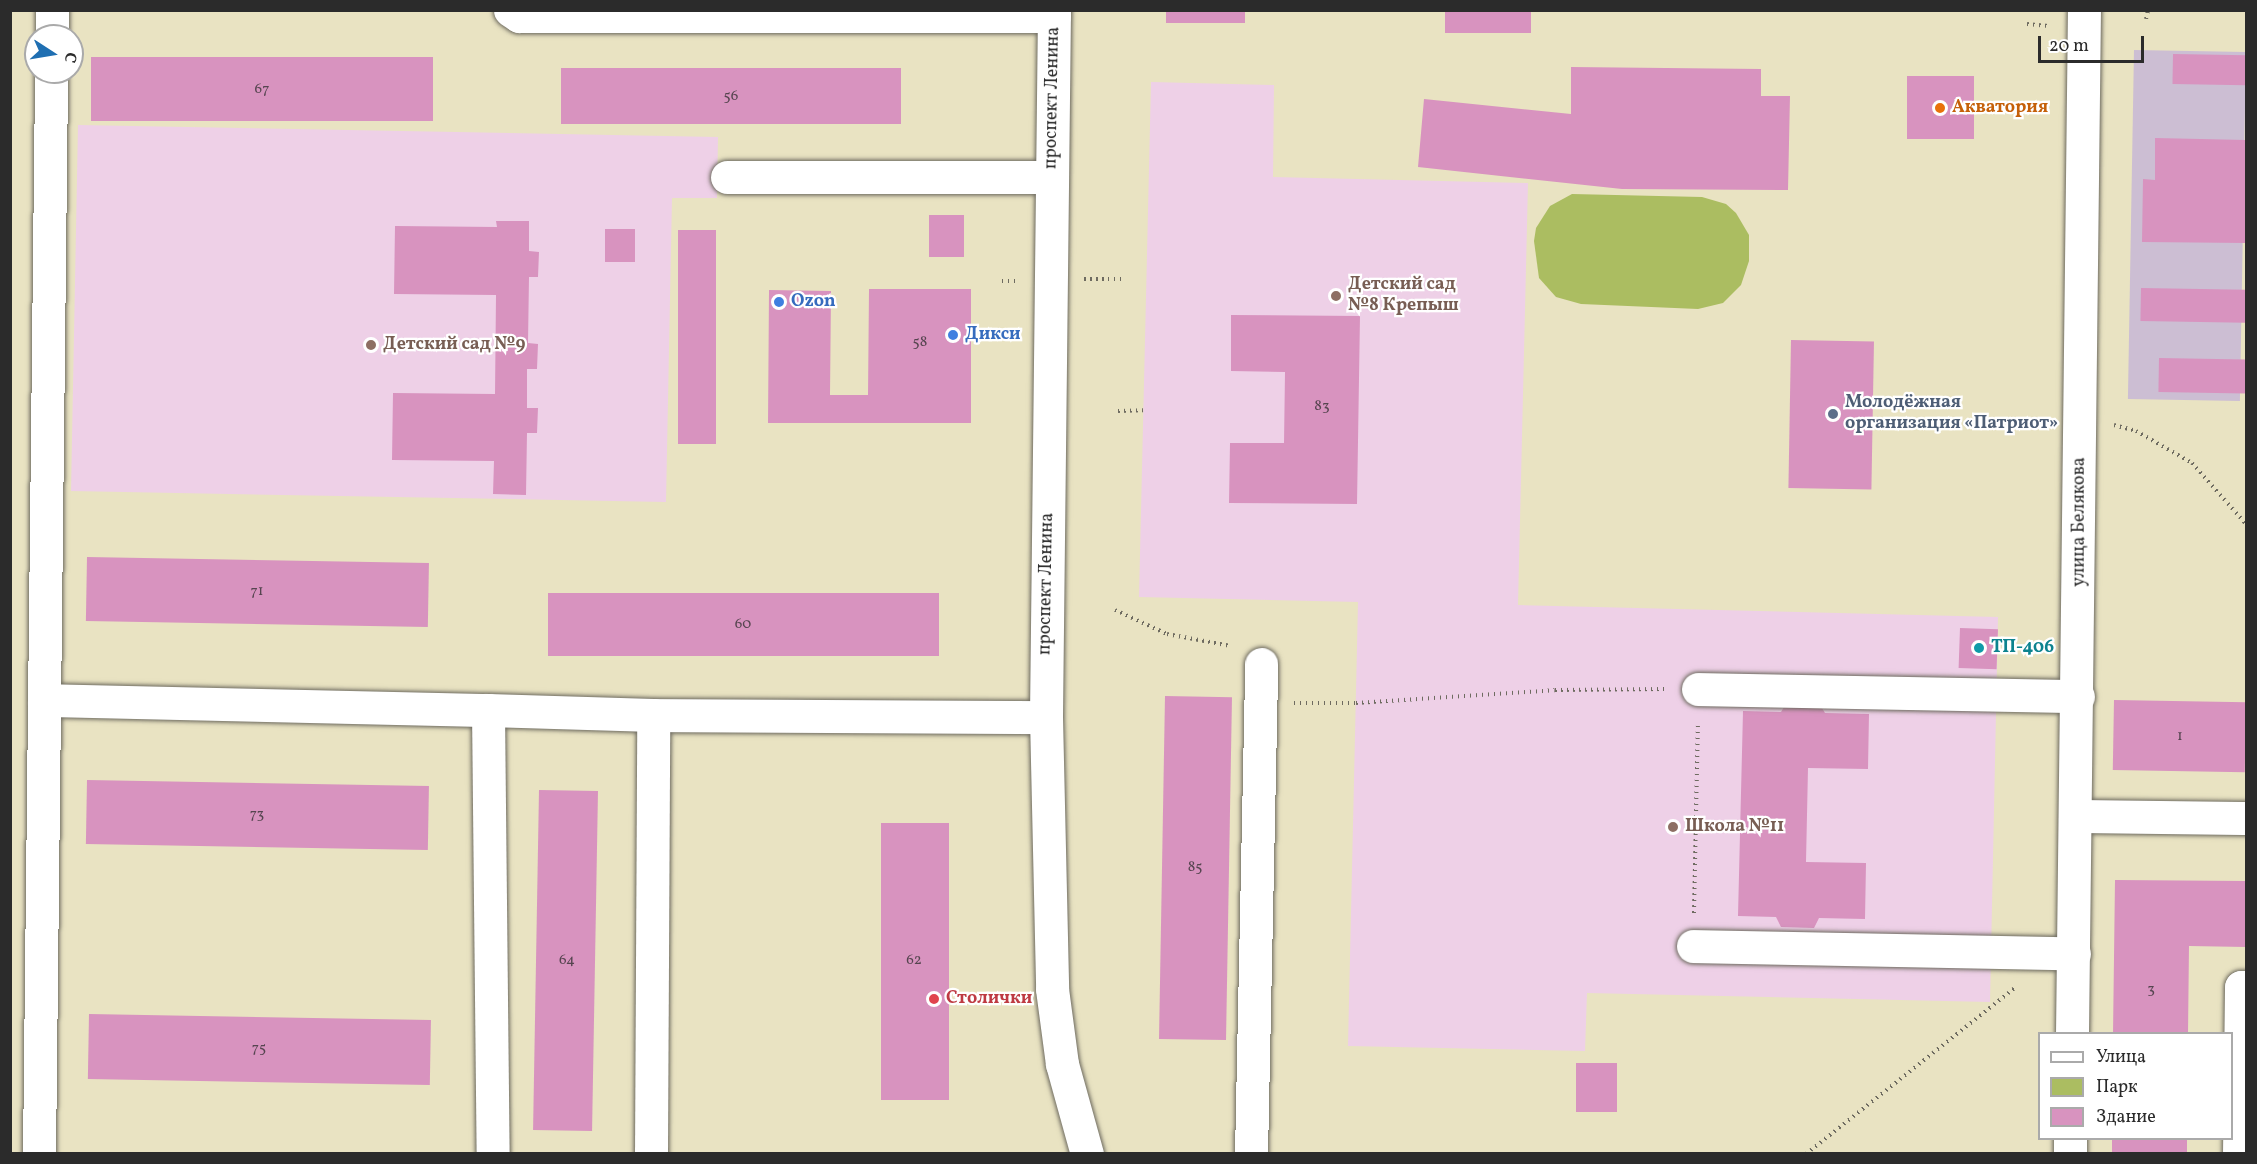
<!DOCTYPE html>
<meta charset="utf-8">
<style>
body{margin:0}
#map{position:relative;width:2257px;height:1164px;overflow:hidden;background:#e9e3c2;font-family:Vollkorn,serif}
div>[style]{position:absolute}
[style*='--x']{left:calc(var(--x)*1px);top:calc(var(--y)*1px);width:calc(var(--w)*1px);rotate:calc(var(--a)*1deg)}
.built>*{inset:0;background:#eed0e7}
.industrial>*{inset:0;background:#ccbed3;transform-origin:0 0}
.green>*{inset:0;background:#abbd61}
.building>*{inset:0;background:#d893bf;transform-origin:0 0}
.path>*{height:4px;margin-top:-2px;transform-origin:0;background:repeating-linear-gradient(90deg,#6e6b60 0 1.5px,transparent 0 6px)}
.roads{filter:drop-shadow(0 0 2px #6e6b60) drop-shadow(0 0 2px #6e6b60)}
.minor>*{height:33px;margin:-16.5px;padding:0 16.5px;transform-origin:16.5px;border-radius:16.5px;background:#fff}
.dots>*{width:16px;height:16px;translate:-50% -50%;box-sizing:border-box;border:3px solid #fff;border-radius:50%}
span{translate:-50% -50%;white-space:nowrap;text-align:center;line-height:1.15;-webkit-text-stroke:4.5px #fff;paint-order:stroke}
.number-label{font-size:15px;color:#564550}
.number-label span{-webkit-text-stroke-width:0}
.street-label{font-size:18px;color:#2b2b2b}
.food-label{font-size:18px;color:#c56008;font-weight:700}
.left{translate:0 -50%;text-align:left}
.education-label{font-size:18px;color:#785e54;font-weight:700}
.shop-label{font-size:18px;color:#366cbe;font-weight:700}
.service-label{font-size:18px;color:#4e5e75;font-weight:700}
.culture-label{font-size:18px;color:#0d838f;font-weight:700}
.health-label{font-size:18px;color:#be3a42;font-weight:700}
.frame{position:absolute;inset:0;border:12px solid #2b2b2b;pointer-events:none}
.legend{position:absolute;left:2038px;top:1032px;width:195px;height:108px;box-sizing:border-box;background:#fff;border:2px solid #aaa;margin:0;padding:8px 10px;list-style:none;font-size:18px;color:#2b2b2b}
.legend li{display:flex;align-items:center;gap:12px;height:30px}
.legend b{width:30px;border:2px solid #aaa}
.north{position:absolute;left:24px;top:24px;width:60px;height:60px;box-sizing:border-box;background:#fff;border:2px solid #aaa;border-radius:50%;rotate:102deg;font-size:16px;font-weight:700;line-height:24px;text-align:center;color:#2b2b2b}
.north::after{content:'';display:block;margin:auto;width:21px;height:27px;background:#1f6fb2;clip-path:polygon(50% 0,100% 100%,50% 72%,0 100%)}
.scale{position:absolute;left:2038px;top:36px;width:106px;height:27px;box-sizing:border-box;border:3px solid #2b2b2b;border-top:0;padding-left:8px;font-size:18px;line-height:21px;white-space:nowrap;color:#2b2b2b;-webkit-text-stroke:4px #fff;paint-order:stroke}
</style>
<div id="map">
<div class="built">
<div style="clip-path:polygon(1151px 82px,1274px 85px,1273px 177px,1528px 183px,1518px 605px,1998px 617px,1990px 1002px,1587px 993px,1585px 1051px,1348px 1046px,1358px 602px,1139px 597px)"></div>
<div style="clip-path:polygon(78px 125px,718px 137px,717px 198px,672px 198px,666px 502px,71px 491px)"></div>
</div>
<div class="industrial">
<div style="left:2134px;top:50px;width:112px;height:349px;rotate:1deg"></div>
</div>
<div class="green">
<div style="clip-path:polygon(1572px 194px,1702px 197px,1726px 204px,1736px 213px,1749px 235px,1749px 261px,1741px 285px,1723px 303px,1698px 309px,1581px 304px,1556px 297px,1539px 278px,1534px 241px,1536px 228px,1550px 206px)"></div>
</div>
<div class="building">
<div style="left:1166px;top:10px;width:79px;height:13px"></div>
<div style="left:1445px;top:10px;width:86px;height:23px"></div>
<div style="left:2173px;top:54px;width:73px;height:30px;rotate:1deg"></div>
<div style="left:91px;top:57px;width:342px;height:64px"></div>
<div style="clip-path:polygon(1571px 67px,1761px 69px,1761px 96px,1790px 96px,1788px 190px,1622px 189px,1418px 167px,1424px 99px,1571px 114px)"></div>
<div style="left:561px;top:68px;width:340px;height:56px"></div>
<div style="left:1907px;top:76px;width:67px;height:63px"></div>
<div style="clip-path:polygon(2155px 138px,2246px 140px,2246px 243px,2142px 242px,2143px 179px,2155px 180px)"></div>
<div style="left:929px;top:215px;width:35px;height:42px"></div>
<div style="clip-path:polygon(496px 221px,529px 221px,529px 251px,539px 252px,538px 277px,529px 277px,528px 343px,538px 344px,537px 369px,527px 369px,527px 408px,538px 408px,537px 433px,527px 433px,526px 495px,493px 494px,494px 461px,392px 460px,393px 393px,495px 394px,496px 295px,394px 294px,395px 226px,497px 227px)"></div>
<div style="left:605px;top:229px;width:30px;height:33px"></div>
<div style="left:678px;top:230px;width:38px;height:214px"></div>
<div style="left:2141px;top:288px;width:105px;height:33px;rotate:1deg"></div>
<div style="clip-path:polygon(869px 289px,971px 289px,971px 423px,768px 423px,769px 290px,831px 291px,830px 395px,868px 395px)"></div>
<div style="clip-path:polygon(1231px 315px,1360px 316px,1357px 504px,1229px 503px,1230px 443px,1284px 443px,1285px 372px,1231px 371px)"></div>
<div style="left:1791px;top:340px;width:83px;height:148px;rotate:1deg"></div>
<div style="left:2159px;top:358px;width:87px;height:34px;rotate:1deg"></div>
<div style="left:87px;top:557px;width:342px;height:64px;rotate:1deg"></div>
<div style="left:548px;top:593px;width:391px;height:63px"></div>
<div style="left:1960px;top:628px;width:38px;height:40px;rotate:2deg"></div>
<div style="left:1165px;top:696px;width:67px;height:343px;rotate:1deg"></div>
<div style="left:2114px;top:700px;width:132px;height:70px;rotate:1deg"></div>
<div style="clip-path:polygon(1787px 702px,1819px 703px,1825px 713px,1869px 714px,1868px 769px,1808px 768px,1806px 862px,1866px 863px,1865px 919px,1819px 918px,1814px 928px,1781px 927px,1776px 917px,1738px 916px,1743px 711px,1781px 712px)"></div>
<div style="left:87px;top:780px;width:342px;height:64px;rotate:1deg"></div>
<div style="left:539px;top:790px;width:59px;height:340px;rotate:1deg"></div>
<div style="left:881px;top:823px;width:68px;height:277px"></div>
<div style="clip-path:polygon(2115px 880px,2246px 881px,2246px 947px,2189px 946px,2188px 1034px,2113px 1034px)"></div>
<div style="left:89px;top:1014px;width:342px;height:65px;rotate:1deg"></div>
<div style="left:1576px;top:1063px;width:41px;height:49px"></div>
<div style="left:2112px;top:1138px;width:75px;height:16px"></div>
</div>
<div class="path">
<div style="--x:2146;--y:19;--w:9;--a:-77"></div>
<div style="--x:2027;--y:24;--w:22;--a:5"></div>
<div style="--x:1084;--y:279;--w:38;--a:0"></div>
<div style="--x:1002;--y:281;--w:15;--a:0"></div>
<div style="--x:1118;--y:411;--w:25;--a:-2"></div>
<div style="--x:2114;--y:425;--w:23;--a:15"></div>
<div style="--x:2136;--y:431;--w:64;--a:29.7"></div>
<div style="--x:2192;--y:463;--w:81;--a:48.5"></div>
<div style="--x:1115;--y:610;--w:57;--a:24.8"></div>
<div style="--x:1167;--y:634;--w:65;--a:10.6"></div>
<div style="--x:1294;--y:703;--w:62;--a:0"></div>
<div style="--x:1356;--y:703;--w:199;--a:-3.7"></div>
<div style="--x:1555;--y:690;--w:109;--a:-0.5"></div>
<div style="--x:1694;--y:913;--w:191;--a:-88.8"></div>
<div style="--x:1806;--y:1154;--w:267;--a:-38.5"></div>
</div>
<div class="roads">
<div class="minor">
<div style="--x:510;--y:10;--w:11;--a:34"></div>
<div style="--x:519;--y:16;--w:535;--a:0"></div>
<div style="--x:1054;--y:10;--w:707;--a:90.65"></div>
<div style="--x:1046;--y:717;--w:272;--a:88.7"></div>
<div style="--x:1052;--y:989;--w:76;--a:82.4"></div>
<div style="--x:1062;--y:1064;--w:93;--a:74.5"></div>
<div style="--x:52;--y:36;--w:26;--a:-90"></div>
<div style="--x:727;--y:177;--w:325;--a:0"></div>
<div style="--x:1698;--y:689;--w:380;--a:1.1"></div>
<div style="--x:44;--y:700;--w:444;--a:1.3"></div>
<div style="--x:488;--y:710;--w:444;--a:89.4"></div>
<div style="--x:488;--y:710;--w:165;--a:1.7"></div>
<div style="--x:2075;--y:816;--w:171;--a:0.7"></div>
<div style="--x:1693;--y:946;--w:381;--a:1.1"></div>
<div style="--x:2072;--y:1034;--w:1024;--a:-89.33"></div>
<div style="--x:39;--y:1154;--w:1082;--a:-89.36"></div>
<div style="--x:651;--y:1154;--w:439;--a:-89.7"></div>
<div style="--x:653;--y:715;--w:393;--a:0.3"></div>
<div style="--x:1251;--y:1154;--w:490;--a:-88.8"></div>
<div style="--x:2070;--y:1154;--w:16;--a:-90"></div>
<div style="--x:2239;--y:1154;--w:167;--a:-89.3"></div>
<div style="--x:2241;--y:987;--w:5;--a:0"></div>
</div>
</div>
<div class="dots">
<div style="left:1940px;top:108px;background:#e8710a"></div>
<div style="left:1336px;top:296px;background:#8d6e63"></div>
<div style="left:779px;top:302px;background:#3f7fe0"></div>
<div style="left:953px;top:335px;background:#3f7fe0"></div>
<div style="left:371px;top:345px;background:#8d6e63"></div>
<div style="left:1833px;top:414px;background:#5c6f8a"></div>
<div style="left:1979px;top:648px;background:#0f9aa8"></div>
<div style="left:1673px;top:827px;background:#8d6e63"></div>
<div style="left:934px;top:999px;background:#e0444e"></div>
</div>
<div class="number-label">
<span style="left:262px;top:90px">67</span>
<span style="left:731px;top:97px">56</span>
<span style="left:920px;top:343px">58</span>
<span style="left:1322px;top:407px">83</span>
<span style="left:257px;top:592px">71</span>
<span style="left:743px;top:625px">60</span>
<span style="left:2180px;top:737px">1</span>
<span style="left:257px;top:815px">73</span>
<span style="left:1195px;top:868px">85</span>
<span style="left:567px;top:961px">64</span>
<span style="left:914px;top:961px">62</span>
<span style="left:2151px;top:990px">3</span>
<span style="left:259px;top:1049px">75</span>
</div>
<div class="street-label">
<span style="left:1053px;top:98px;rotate:-89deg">проспект Ленина</span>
<span style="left:2080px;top:522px;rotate:-90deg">улица Белякова</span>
<span style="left:1047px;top:584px;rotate:-89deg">проспект Ленина</span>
</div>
<div class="food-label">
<span class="left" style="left:1952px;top:108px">Акватория</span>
</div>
<div class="education-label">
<span class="left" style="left:1348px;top:296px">Детский сад<br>№8 Крепыш</span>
<span class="left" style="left:383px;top:345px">Детский сад №9</span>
<span class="left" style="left:1685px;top:827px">Школа №11</span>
</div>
<div class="shop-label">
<span class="left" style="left:791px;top:302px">Ozon</span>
<span class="left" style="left:965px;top:335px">Дикси</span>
</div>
<div class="service-label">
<span class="left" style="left:1845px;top:414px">Молодёжная<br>организация «Патриот»</span>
</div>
<div class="culture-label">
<span class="left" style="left:1991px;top:648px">ТП-406</span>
</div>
<div class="health-label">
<span class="left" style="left:946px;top:999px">Столички</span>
</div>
<div class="frame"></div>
<ul class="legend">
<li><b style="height:8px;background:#fff"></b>Улица</li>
<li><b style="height:16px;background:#abbd61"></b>Парк</li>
<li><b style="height:16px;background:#d893bf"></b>Здание</li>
</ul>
<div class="north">С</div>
<div class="scale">20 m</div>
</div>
